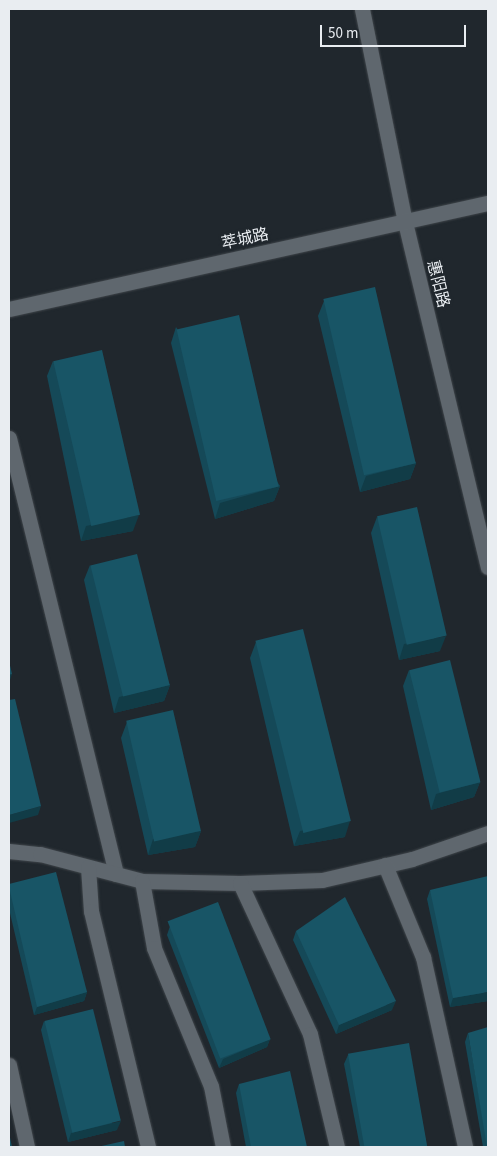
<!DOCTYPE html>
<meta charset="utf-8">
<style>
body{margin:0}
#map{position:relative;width:497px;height:1156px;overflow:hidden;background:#20272d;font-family:"Source Sans 3","Noto Sans SC",sans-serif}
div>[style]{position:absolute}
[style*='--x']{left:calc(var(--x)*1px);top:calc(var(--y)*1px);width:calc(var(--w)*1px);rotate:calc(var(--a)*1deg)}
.roads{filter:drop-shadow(0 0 1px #3f454a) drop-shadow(0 0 1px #3f454a)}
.street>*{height:15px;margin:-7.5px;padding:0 7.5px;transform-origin:7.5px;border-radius:7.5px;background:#5f676e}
.secondary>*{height:15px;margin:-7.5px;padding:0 7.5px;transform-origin:7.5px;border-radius:7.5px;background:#5f676e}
.wall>*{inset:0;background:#154958}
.shaded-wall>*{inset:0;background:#113c47}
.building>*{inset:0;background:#185566;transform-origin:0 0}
span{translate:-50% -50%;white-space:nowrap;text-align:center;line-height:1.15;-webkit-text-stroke:5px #20272d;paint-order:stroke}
.street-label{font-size:16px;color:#e9edf1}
.frame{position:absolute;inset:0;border:10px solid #e9edf1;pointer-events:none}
.scale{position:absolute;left:320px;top:25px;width:146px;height:22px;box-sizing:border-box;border:2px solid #e9edf1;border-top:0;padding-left:6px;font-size:15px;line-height:18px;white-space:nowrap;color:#e9edf1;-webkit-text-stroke:4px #20272d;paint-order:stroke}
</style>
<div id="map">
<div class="roads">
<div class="street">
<div style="--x:9;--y:438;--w:449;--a:76.2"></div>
<div style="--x:9;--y:851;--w:31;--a:6"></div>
<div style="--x:40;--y:854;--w:106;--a:14.8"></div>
<div style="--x:142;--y:881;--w:98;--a:1.2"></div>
<div style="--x:240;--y:883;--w:82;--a:-2.1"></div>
<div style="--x:322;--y:880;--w:92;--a:-13.1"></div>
<div style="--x:412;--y:859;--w:80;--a:-18.9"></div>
<div style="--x:385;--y:865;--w:100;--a:67.6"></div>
<div style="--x:423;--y:957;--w:195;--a:77.5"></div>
<div style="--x:88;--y:867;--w:44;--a:86.1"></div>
<div style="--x:91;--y:911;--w:243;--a:76.4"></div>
<div style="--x:142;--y:881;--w:68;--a:79.8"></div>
<div style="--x:154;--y:948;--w:149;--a:67.6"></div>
<div style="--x:211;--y:1086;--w:62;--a:78.9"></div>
<div style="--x:240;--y:883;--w:166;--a:65.1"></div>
<div style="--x:310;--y:1034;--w:116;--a:76.6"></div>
<div style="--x:9;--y:1065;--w:84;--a:77.6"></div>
</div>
<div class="secondary">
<div style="--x:362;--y:9;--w:217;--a:78.6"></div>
<div style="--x:405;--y:222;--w:355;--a:76.5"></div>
<div style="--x:9;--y:309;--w:491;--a:-12.5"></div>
</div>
</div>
<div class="wall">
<div style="clip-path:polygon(324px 301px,416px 463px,410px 479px,360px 492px,318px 316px)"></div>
<div style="clip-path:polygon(176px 327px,280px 486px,274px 501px,215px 519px,171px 343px)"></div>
<div style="clip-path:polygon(53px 361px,133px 531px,81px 541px,47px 376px)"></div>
<div style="clip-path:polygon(377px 517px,440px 651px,399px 660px,371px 533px)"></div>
<div style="clip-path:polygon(90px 565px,170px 685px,164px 701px,114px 713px,84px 580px)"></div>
<div style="clip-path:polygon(256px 642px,345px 837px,294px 846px,250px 658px)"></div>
<div style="clip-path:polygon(409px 670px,480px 782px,474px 797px,431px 810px,403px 686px)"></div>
<div style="clip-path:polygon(127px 722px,201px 831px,195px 847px,148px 855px,121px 738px)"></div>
<div style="clip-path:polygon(9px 884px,87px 992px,84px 1001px,34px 1015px,9px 909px)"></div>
<div style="clip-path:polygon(430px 890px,488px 1001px,450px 1007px,427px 899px)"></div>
<div style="clip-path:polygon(170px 926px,270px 1039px,267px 1047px,219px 1068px,167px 935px)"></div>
<div style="clip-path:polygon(296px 931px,392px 1010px,336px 1034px,293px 940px)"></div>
<div style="clip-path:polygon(44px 1021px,117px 1130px,68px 1142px,41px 1030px)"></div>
<div style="clip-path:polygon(468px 1033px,488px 1147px,483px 1147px,465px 1042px)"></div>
<div style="clip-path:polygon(348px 1055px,427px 1147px,360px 1147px,344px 1064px)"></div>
<div style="clip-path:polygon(239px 1084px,307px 1147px,246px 1147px,236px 1093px)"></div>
</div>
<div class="shaded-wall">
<div style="clip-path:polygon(416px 463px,410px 479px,360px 492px,366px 476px)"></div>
<div style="clip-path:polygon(280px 486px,274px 501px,215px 519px,220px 503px)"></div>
<div style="clip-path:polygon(139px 515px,133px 531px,81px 541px,86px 526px)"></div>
<div style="clip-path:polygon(446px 636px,440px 651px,399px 660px,404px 644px)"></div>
<div style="clip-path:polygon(12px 674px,9px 683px,9px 675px)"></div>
<div style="clip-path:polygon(170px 685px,164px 701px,114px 713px,119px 697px)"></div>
<div style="clip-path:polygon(480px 782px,474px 797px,431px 810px,436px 794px)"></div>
<div style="clip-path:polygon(41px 806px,38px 815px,9px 823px,9px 815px)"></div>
<div style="clip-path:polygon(350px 821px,345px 837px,294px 846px,300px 831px)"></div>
<div style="clip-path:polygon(201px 831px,195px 847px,148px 855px,153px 839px)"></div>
<div style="clip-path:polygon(87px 992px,84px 1001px,34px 1015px,37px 1007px)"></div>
<div style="clip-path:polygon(488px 992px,488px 1001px,450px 1007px,453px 998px)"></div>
<div style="clip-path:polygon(396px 1001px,392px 1010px,336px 1034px,339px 1025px)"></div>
<div style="clip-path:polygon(270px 1039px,267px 1047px,219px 1068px,223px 1059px)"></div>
<div style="clip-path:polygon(121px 1121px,117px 1130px,68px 1142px,71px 1133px)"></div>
</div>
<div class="building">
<div style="left:375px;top:287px;width:181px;height:53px;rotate:77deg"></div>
<div style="left:239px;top:315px;width:176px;height:64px;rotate:77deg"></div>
<div style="left:102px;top:350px;width:169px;height:50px;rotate:77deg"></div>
<div style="left:417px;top:507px;width:132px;height:41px;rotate:77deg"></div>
<div style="left:137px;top:554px;width:135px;height:48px;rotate:76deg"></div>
<div style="left:303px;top:629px;width:198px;height:49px;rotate:76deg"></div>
<div style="left:450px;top:660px;width:126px;height:42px;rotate:76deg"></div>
<div style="clip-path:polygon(9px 661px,12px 674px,9px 675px)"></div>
<div style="clip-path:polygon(15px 699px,41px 806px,9px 815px,9px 700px)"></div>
<div style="left:173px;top:710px;width:124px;height:48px;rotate:77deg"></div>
<div style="clip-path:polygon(56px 872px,87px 992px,37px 1007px,9px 887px,9px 884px)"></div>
<div style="clip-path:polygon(488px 876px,488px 992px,453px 998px,430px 890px)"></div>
<div style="clip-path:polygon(345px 897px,396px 1001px,339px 1025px,296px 931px)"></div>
<div style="left:218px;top:902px;width:147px;height:54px;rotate:69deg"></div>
<div style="left:93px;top:1009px;width:115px;height:50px;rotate:76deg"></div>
<div style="clip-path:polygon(488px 1027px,488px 1147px,487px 1147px,468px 1033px)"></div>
<div style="left:409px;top:1043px;width:106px;height:62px;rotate:80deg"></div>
<div style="clip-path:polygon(290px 1071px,307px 1147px,251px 1147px,239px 1084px)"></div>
<div style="clip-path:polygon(9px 1133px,12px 1147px,9px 1147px)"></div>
<div style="clip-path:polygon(124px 1141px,125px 1147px,97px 1147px)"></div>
</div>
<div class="street-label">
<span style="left:245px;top:239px;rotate:-12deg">萃城路</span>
<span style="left:438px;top:284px;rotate:76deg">惠阳路</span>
</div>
<div class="frame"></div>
<div class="scale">50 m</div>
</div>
